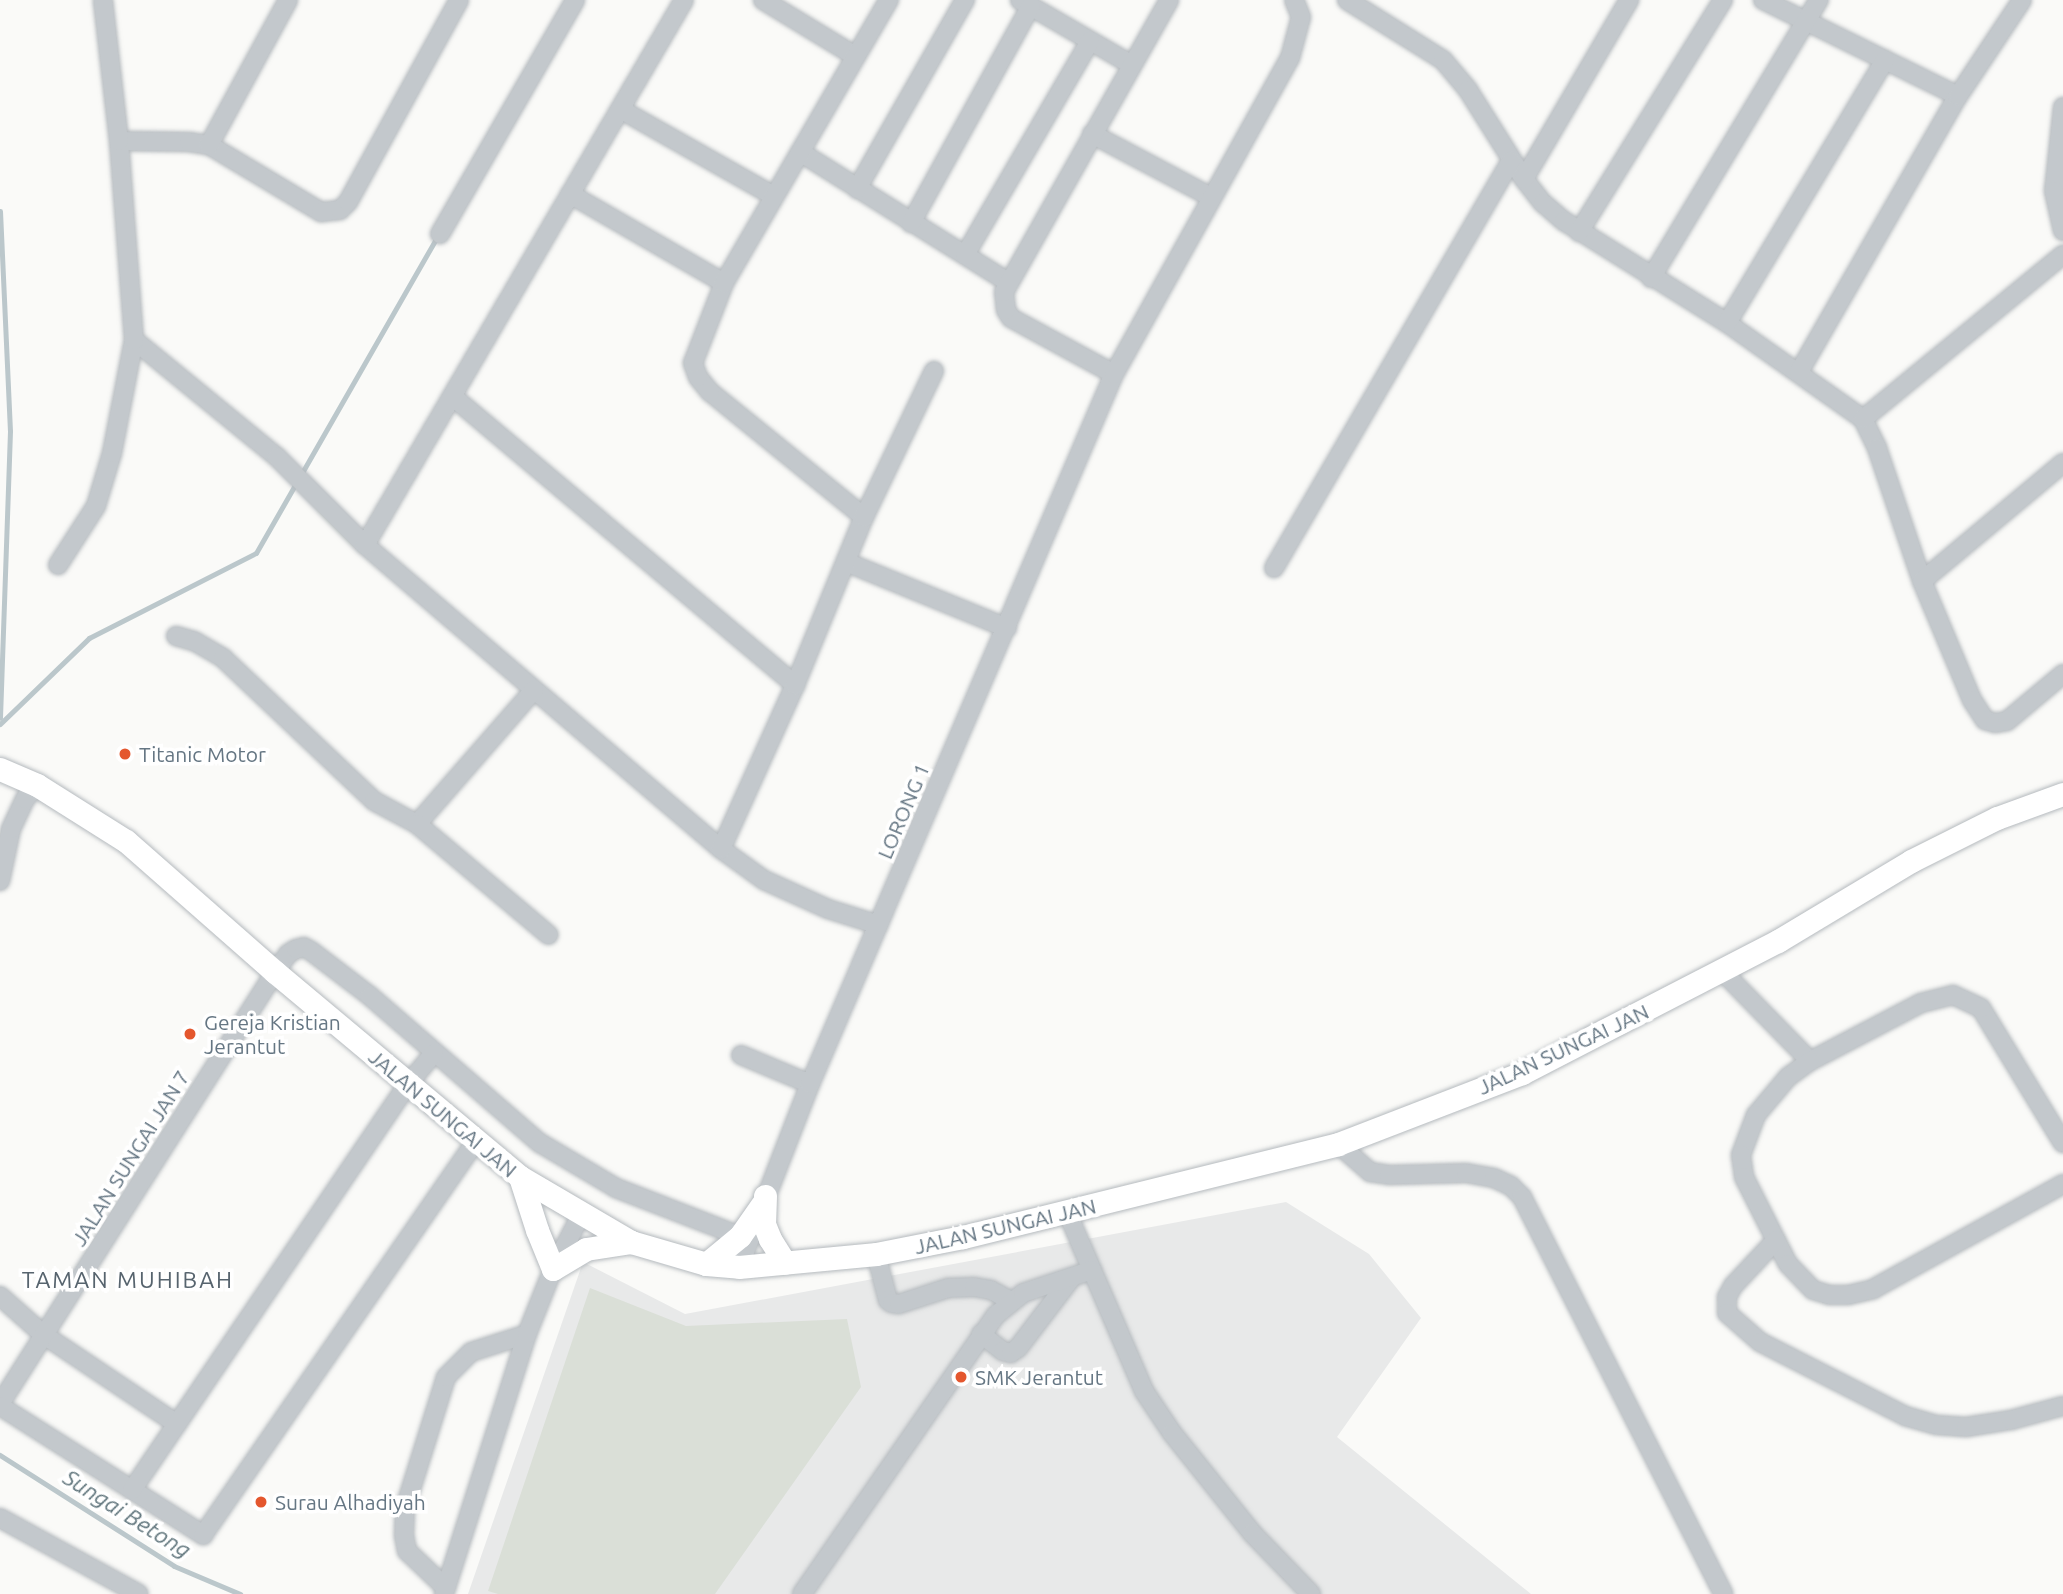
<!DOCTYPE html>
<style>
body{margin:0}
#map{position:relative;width:2063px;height:1594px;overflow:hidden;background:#fafaf8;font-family:Ubuntu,sans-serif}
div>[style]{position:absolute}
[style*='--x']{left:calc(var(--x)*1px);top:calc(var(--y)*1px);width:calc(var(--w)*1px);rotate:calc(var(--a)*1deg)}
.built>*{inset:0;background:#e8e9e9}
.green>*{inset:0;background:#dadfd7}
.stream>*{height:5px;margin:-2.5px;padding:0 2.5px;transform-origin:2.5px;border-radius:2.5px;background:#bbc7cb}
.roads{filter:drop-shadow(0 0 2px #b5babe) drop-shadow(0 0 2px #b5babe)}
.minor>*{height:18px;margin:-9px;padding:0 9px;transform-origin:9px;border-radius:9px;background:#c3c8cc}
.major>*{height:23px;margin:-11.5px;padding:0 11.5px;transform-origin:11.5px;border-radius:11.5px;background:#fff}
.dots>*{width:19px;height:19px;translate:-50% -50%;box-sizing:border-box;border:4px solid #fff;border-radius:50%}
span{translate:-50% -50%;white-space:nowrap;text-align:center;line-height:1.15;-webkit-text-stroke:7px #fff;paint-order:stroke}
.poi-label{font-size:21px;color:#657683}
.left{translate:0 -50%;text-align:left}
.street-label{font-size:21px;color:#657683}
.neighbourhood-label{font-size:23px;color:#57646e;letter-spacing:2px}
.water-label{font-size:23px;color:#60757c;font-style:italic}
</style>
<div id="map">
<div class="built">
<div style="clip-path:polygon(1286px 1202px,1369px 1254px,1421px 1318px,1337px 1437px,1531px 1594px,468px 1594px,583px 1262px,685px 1314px)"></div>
</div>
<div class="green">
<div style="clip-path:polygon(590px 1288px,686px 1326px,847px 1319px,861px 1387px,715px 1594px,498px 1594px,488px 1591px)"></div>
</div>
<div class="stream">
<div style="--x:0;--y:211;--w:220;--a:87.4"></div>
<div style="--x:10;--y:431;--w:287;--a:92"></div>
<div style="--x:0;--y:724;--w:124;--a:-44"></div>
<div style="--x:89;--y:638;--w:187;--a:-27"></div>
<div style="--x:256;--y:553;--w:364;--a:-60.2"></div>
<div style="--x:0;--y:1455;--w:206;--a:32.5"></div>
<div style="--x:174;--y:1566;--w:72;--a:23"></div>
</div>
<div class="roads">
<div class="minor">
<div style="--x:763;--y:0;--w:108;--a:31.3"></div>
<div style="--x:1020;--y:0;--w:129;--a:30.1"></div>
<div style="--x:1347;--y:0;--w:113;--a:32"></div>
<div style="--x:1443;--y:60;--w:39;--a:50"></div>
<div style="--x:1468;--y:90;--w:105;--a:57.8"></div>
<div style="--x:1524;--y:179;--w:31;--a:52"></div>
<div style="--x:1543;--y:203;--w:28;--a:41"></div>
<div style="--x:1564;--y:221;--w:192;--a:32"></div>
<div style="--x:1727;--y:323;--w:166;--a:35.2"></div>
<div style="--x:1863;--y:419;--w:32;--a:64"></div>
<div style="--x:1877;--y:448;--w:140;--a:71.3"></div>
<div style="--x:1922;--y:581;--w:129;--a:67.2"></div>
<div style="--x:1972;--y:700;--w:24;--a:57"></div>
<div style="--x:1985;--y:720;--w:10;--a:17"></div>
<div style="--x:1995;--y:723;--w:12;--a:-9"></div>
<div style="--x:2007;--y:721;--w:73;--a:-40"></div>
<div style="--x:1763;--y:0;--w:217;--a:26.2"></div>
<div style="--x:2063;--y:107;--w:84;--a:96.1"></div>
<div style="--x:2054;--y:191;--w:41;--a:77.3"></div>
<div style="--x:620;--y:109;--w:177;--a:29.5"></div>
<div style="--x:1092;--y:134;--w:135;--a:27.9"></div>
<div style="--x:119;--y:141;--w:70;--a:0.8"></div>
<div style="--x:189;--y:142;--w:20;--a:9"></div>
<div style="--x:209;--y:145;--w:131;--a:30.9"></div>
<div style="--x:321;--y:212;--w:19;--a:-6"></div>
<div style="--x:340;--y:210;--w:11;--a:-45"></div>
<div style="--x:348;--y:202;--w:230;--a:-61.2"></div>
<div style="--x:209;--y:145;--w:165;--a:-61.4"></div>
<div style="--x:800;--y:152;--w:245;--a:32"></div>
<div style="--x:1524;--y:179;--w:208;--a:-59.6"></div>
<div style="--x:857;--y:189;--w:218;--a:-60.3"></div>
<div style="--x:570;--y:194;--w:178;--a:30"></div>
<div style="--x:911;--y:223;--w:248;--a:-61.1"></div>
<div style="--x:1579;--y:232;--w:273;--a:-58.2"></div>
<div style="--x:440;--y:234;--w:270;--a:-60"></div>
<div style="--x:965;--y:255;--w:248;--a:-59.7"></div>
<div style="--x:1651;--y:278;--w:325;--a:-58.9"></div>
<div style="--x:1727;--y:323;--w:307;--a:-59"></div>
<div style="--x:134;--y:340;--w:185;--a:39.3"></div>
<div style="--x:277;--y:457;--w:124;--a:45"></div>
<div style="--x:365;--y:545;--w:468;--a:40.5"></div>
<div style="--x:721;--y:849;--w:53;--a:35.8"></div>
<div style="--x:764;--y:880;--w:70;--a:24.4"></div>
<div style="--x:828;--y:909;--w:53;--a:17.4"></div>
<div style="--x:1799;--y:372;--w:319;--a:-60.1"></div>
<div style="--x:1958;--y:96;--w:115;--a:-56.3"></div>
<div style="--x:1114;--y:374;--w:117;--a:-151.5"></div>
<div style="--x:1011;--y:318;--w:9;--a:-122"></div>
<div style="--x:1006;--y:310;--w:18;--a:-96"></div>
<div style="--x:1004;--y:292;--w:335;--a:-60.5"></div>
<div style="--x:452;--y:396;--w:449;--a:40.1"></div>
<div style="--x:1863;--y:419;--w:259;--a:-39.4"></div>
<div style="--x:864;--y:517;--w:198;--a:-140.9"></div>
<div style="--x:710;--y:392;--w:19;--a:-129"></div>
<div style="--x:698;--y:377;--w:15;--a:-110"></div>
<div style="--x:693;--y:363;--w:86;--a:-68.8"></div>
<div style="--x:724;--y:283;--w:328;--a:-59.8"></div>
<div style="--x:365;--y:545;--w:631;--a:-59.66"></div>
<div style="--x:846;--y:562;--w:174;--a:22.3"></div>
<div style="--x:58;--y:565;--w:70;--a:-57.2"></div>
<div style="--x:96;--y:506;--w:55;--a:-73.2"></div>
<div style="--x:112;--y:453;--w:115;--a:-79"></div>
<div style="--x:134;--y:340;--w:200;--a:-94.3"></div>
<div style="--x:119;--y:141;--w:142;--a:-96.5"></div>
<div style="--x:1274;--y:568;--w:471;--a:-59.8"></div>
<div style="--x:1922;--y:581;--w:184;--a:-39.9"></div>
<div style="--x:176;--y:636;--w:19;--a:16"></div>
<div style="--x:194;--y:641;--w:34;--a:30"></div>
<div style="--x:223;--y:658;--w:208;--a:43.4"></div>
<div style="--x:374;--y:801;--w:49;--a:28.1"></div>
<div style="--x:417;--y:824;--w:178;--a:-48.9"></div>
<div style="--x:417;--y:824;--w:172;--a:40.1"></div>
<div style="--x:721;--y:849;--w:180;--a:-65.7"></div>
<div style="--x:795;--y:685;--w:182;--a:-67.7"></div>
<div style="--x:864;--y:517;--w:162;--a:-64.4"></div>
<div style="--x:0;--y:881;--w:53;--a:-78.1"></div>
<div style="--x:11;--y:829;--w:33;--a:-65"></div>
<div style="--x:25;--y:799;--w:18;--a:-49"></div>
<div style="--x:1722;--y:971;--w:126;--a:45.6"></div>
<div style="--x:741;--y:1055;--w:75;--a:22.8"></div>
<div style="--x:2063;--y:1143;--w:158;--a:-121.3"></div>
<div style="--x:1981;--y:1008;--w:31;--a:-155"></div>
<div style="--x:1953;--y:995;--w:33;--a:166"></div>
<div style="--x:1921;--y:1003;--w:125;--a:152.4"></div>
<div style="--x:1810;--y:1061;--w:27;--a:144"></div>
<div style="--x:1788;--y:1077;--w:50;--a:130.1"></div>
<div style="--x:1756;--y:1115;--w:43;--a:110.6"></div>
<div style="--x:1741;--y:1155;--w:22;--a:82"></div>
<div style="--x:1744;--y:1177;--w:97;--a:63.2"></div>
<div style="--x:1788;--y:1264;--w:36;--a:46"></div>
<div style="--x:1813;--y:1290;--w:17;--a:17"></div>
<div style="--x:1829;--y:1295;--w:19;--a:0"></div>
<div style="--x:1848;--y:1295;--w:26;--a:-13"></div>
<div style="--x:1873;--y:1289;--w:217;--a:-28.9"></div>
<div style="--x:1338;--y:1144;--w:43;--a:41.2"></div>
<div style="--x:1370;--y:1172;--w:19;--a:9"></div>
<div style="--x:1389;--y:1175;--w:77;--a:-1.5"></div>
<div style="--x:1466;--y:1173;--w:28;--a:10"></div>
<div style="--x:1494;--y:1178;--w:19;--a:25"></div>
<div style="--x:1511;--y:1186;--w:16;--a:45"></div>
<div style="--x:1522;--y:1197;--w:445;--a:63.1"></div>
<div style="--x:1067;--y:1212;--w:195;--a:66.7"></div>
<div style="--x:1144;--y:1391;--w:50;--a:56.3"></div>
<div style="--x:1172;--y:1433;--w:128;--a:51.3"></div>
<div style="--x:1252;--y:1533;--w:85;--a:46"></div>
<div style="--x:1776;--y:1240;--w:63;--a:133.1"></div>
<div style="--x:1733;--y:1286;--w:13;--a:119"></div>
<div style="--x:1727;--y:1297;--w:16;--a:90"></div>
<div style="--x:1727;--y:1313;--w:44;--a:41.3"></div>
<div style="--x:1760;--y:1342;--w:163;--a:27"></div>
<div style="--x:1905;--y:1416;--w:33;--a:16"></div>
<div style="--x:1937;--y:1425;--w:29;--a:4"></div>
<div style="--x:1966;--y:1427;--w:46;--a:-8.8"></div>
<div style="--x:2011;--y:1420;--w:54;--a:-15.1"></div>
<div style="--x:876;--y:1254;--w:48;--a:75.4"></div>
<div style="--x:888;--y:1300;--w:5;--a:37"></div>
<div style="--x:892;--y:1303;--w:7;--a:8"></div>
<div style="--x:899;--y:1304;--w:52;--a:-18.1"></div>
<div style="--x:948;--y:1288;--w:26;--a:-2"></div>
<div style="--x:974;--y:1287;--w:17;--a:10"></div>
<div style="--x:991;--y:1290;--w:23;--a:29"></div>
<div style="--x:739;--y:1267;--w:196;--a:-68.8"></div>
<div style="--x:810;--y:1084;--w:772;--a:-66.82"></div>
<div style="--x:1114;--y:374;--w:362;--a:-60.9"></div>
<div style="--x:1290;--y:58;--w:42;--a:-75"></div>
<div style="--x:1301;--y:17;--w:18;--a:-112"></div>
<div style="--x:0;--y:1296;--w:59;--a:41.6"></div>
<div style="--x:44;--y:1335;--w:160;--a:33.8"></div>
<div style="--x:981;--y:1334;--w:28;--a:38"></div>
<div style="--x:1003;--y:1351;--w:8;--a:14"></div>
<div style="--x:1011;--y:1353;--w:9;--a:-36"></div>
<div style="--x:1018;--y:1348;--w:89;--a:-52.7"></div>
<div style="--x:0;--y:1404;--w:512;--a:-57.52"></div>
<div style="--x:275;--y:972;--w:22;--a:-54"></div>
<div style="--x:288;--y:954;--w:9;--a:-32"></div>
<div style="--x:296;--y:949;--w:8;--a:-14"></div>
<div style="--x:304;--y:947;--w:8;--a:30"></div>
<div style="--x:311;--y:951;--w:74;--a:37.3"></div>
<div style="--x:370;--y:996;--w:225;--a:40.9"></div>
<div style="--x:540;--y:1143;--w:88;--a:30.6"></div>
<div style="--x:616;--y:1188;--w:133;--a:21.2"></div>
<div style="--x:0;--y:1406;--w:241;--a:32.4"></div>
<div style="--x:203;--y:1535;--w:481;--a:-55.3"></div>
<div style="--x:132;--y:1490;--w:491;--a:-55.8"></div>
<div style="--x:408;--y:1084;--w:40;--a:-50"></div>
<div style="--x:0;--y:1518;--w:158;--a:28.7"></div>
<div style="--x:446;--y:1588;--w:54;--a:-136.5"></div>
<div style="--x:407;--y:1551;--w:16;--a:-101"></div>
<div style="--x:404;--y:1535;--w:27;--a:-88"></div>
<div style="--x:405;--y:1508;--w:137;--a:-72.6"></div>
<div style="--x:446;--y:1377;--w:35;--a:-45"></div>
<div style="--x:471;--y:1352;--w:59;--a:-17.8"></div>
<div style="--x:444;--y:1594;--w:273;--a:-72.3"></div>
<div style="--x:527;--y:1334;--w:70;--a:-68.2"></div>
<div style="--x:553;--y:1269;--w:61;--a:-62.6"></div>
<div style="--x:802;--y:1594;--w:340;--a:-55.2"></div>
<div style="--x:996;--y:1315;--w:35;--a:-39"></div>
<div style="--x:1023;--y:1293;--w:73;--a:-18.4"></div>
</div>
<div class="major">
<div style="--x:0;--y:769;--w:40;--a:23.4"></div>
<div style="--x:37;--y:785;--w:105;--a:32.2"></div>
<div style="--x:126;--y:841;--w:198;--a:41.3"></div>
<div style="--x:275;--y:972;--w:319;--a:39.9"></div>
<div style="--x:520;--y:1177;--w:129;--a:30.4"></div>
<div style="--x:631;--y:1242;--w:78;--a:16.3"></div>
<div style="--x:706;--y:1264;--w:33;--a:5"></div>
<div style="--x:739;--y:1267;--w:138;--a:-5.4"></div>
<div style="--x:876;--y:1254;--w:89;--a:-11.1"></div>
<div style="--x:963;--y:1237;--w:386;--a:-13.9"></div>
<div style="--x:1338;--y:1144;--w:197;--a:-21.1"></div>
<div style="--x:1522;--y:1073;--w:288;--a:-27.3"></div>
<div style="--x:1778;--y:941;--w:155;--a:-31"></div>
<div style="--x:1911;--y:861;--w:96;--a:-26.6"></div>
<div style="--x:1997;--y:818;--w:70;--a:-20"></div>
<div style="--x:520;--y:1177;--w:56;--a:72.2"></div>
<div style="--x:537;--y:1230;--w:42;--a:67.7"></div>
<div style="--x:553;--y:1269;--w:39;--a:-31"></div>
<div style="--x:586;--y:1249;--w:46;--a:-8.8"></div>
<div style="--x:765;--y:1196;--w:28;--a:92"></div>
<div style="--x:764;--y:1224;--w:16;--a:68"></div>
<div style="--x:770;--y:1239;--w:28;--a:58"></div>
<div style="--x:706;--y:1264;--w:44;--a:-39.5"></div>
<div style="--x:740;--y:1236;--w:38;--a:-55"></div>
</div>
</div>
<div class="dots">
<div style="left:125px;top:754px;background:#e4572e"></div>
<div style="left:190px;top:1034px;background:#e4572e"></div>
<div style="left:961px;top:1377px;background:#e4572e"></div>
<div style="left:261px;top:1502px;background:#e4572e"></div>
</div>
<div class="poi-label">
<span class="left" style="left:139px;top:754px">Titanic Motor</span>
<span class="left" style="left:204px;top:1034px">Gereja Kristian<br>Jerantut</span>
<span class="left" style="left:975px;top:1377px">SMK Jerantut</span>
<span class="left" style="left:275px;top:1502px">Surau Alhadiyah</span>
</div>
<div class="street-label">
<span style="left:903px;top:811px;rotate:-67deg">LORONG 1</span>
<span style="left:1563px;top:1049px;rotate:-25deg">JALAN SUNGAI JAN</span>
<span style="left:443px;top:1113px;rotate:40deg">JALAN SUNGAI JAN</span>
<span style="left:130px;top:1158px;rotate:-58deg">JALAN SUNGAI JAN 7</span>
<span style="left:1005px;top:1226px;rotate:-13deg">JALAN SUNGAI JAN</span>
</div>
<div class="neighbourhood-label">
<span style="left:128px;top:1280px">TAMAN MUHIBAH</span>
</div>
<div class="water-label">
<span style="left:127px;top:1514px;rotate:32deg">Sungai Betong</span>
</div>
</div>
